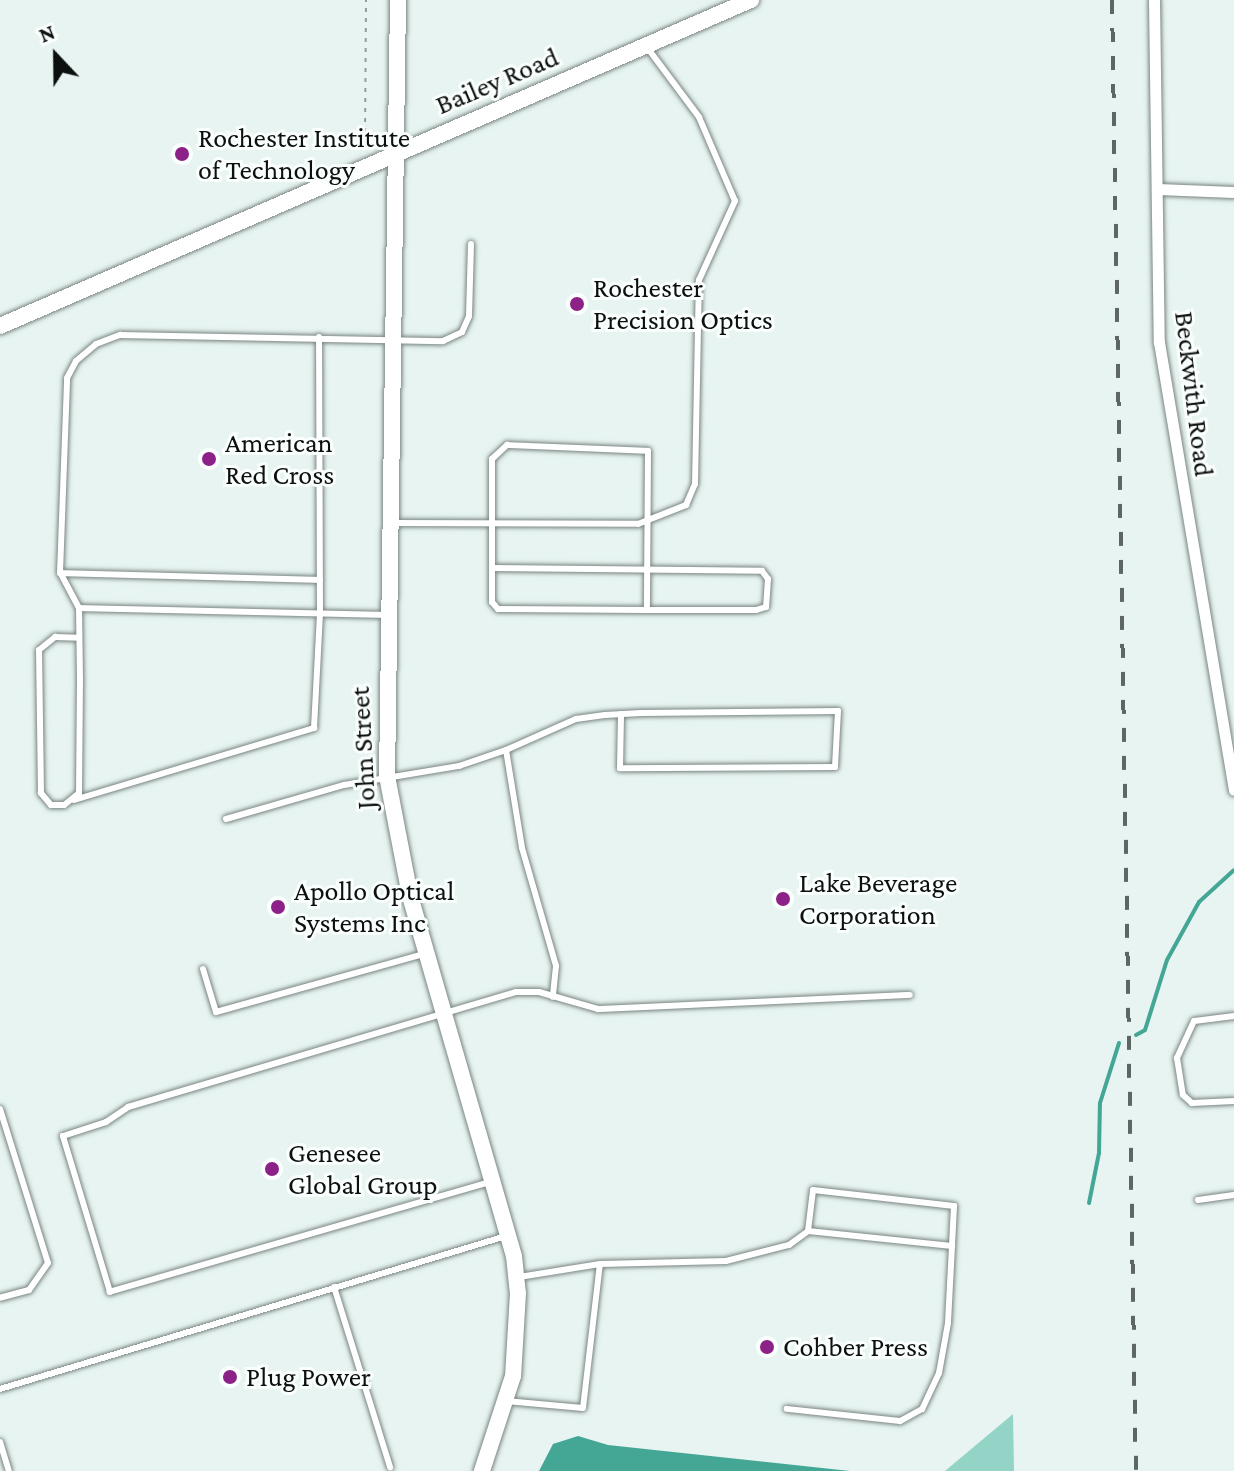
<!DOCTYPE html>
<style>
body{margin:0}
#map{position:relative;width:1234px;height:1471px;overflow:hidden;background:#e7f4f1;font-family:"Crimson Pro",serif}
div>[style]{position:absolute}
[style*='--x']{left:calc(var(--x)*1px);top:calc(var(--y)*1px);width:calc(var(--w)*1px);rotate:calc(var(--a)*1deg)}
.green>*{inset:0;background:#93d4c6}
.water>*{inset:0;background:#44a796}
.stream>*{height:4px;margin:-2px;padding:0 2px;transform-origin:2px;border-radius:2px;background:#44a796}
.path>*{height:2px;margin-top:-1px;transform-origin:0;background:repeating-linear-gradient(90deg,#939c9a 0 4px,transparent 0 10px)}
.roads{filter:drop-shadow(0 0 2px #7a8582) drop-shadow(0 0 2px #7a8582)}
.lane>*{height:6px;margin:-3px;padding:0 3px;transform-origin:3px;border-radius:3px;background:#fff}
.street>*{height:11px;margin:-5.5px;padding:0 5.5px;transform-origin:5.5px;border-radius:5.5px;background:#fff}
.secondary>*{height:16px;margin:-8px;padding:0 8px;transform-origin:8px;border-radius:8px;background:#fff}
.rail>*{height:4px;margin-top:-2px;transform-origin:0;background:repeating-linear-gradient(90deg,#5e6664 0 14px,transparent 0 28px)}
.dots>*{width:22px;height:22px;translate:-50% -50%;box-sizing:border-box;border:4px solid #fafffe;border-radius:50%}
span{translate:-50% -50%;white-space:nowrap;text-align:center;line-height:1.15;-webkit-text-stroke:6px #fafffe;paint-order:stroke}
.street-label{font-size:28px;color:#0c100f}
.poi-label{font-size:28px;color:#0c100f}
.left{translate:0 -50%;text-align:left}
.north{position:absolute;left:16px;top:16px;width:80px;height:80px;-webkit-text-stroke:6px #fafffe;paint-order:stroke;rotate:338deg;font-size:22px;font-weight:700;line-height:32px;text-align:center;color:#0c100f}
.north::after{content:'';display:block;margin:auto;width:28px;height:36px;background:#0c100f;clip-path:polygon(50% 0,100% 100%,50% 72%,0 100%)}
</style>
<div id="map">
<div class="green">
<div style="clip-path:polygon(1013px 1414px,1014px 1471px,945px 1471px)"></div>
</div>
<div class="water">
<div style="clip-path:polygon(578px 1436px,608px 1445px,850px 1471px,539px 1471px,553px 1444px)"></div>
</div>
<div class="stream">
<div style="--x:1136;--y:1035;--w:10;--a:-29"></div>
<div style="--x:1145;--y:1030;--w:73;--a:-72.6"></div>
<div style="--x:1167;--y:960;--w:66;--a:-61.1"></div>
<div style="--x:1199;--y:902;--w:47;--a:-42.4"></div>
<div style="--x:1089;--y:1203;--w:51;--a:-78.7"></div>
<div style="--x:1099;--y:1153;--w:50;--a:-88.9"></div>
<div style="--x:1100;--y:1103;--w:63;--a:-72.4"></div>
</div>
<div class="path">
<div style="--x:365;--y:142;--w:142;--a:-89.6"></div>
</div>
<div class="roads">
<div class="lane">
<div style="--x:507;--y:445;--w:141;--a:2.4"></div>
<div style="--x:648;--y:451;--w:159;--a:90.4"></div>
<div style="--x:647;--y:610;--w:149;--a:-179.6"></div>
<div style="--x:498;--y:609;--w:9;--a:-131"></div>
<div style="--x:492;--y:602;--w:143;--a:-90"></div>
<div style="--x:492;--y:459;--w:21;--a:-43"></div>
<div style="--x:391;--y:523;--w:247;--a:0.2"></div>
<div style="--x:638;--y:524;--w:52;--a:-21.6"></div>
<div style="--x:686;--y:505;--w:23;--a:-67"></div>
<div style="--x:695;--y:484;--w:204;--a:-88.9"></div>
<div style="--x:699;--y:280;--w:87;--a:-65.5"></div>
<div style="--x:735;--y:201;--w:91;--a:-113.2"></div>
<div style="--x:699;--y:117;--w:89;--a:-126.7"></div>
<div style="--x:492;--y:568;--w:270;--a:0.6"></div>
<div style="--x:762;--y:571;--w:10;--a:53"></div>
<div style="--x:768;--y:579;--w:28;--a:94"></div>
<div style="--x:766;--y:607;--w:10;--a:163"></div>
<div style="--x:756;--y:610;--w:109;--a:180"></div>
<div style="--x:60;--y:573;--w:260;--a:1.5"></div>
<div style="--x:79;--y:608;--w:71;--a:89.2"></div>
<div style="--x:80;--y:679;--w:114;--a:90.5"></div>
<div style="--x:79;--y:793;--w:19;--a:141"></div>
<div style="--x:64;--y:805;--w:13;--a:180"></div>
<div style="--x:51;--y:805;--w:16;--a:-130"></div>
<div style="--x:41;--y:793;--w:143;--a:-90.8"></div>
<div style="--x:39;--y:650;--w:21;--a:-39"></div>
<div style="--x:55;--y:637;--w:24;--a:2"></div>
<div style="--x:386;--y:615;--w:307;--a:-178.7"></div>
<div style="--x:79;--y:608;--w:40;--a:-118"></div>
<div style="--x:60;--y:573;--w:195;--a:-87.9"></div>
<div style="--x:67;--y:378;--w:19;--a:-62"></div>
<div style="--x:76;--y:361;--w:26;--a:-40"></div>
<div style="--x:96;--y:344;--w:26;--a:-21"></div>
<div style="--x:120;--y:335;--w:323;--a:1.1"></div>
<div style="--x:443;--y:341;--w:21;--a:-25"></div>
<div style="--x:462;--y:332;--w:17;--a:-66"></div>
<div style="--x:469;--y:316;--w:72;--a:-88.4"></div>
<div style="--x:506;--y:750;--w:77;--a:-23.9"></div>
<div style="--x:576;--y:719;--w:29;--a:-8"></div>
<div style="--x:605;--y:715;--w:36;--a:-3"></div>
<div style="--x:641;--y:713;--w:197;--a:-0.6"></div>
<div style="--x:838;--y:711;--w:56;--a:93.1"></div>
<div style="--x:835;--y:767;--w:215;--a:179.7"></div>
<div style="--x:620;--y:768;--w:54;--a:-88.9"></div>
<div style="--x:74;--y:800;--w:251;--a:-16.7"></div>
<div style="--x:314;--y:728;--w:115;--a:-87"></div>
<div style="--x:320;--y:613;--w:276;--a:-90.2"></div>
<div style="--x:226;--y:819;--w:123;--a:-16.1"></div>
<div style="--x:344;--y:785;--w:117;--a:-9.4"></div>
<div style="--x:459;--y:766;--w:50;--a:-18.8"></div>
<div style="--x:506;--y:750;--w:99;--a:80.7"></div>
<div style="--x:522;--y:848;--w:123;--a:73.9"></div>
<div style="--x:556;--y:966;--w:31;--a:96"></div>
<div style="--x:203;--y:969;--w:45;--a:73.2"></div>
<div style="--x:216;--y:1012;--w:216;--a:-15.6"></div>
<div style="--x:1234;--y:1016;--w:40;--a:172.9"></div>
<div style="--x:1194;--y:1021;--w:41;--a:114.7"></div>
<div style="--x:1177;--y:1058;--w:37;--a:81"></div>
<div style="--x:1183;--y:1095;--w:12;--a:42"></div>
<div style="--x:1192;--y:1103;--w:42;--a:-2.7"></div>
<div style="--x:0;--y:1109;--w:161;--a:72.7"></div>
<div style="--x:48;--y:1263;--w:33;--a:125"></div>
<div style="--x:29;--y:1290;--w:30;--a:165"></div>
<div style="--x:490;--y:1182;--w:396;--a:163.9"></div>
<div style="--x:110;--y:1292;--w:163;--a:-106.8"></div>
<div style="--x:63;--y:1136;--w:45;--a:-18"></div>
<div style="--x:106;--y:1122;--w:27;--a:-34"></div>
<div style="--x:128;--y:1107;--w:405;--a:-16.5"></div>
<div style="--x:516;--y:992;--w:23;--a:0"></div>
<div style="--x:539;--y:992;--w:61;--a:16.1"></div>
<div style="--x:598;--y:1009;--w:312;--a:-2.6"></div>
<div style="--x:1198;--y:1200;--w:36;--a:-8"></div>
<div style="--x:808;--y:1231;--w:41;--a:-83"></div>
<div style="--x:813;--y:1190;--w:142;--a:6.5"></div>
<div style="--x:954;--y:1206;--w:40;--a:92.9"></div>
<div style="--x:600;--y:1264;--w:126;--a:-1.4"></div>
<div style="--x:726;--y:1261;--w:65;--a:-14.3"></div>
<div style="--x:789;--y:1245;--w:24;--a:-36"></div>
<div style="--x:808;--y:1231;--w:145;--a:5.9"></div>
<div style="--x:952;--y:1246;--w:77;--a:93"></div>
<div style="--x:948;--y:1323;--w:51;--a:100.2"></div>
<div style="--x:939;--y:1373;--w:40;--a:115"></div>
<div style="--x:922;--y:1409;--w:25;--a:151"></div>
<div style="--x:900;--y:1421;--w:114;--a:-173.9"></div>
<div style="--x:334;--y:1287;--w:189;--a:72.7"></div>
<div style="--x:0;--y:1389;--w:529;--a:-16.82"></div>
<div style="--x:506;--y:1401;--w:77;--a:5.2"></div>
<div style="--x:583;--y:1408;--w:145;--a:-83.3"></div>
<div style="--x:600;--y:1264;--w:82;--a:170.9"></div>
<div style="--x:0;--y:1442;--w:30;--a:73"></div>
</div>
<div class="street">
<div style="--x:1154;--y:0;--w:342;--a:89.2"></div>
<div style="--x:1159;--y:342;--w:454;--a:80.5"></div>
<div style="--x:1157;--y:189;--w:77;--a:2.2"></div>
</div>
<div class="secondary">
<div style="--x:398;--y:0;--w:776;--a:90.81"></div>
<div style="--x:387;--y:776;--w:122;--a:79.1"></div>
<div style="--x:410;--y:896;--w:375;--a:73.9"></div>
<div style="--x:514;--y:1256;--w:37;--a:84"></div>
<div style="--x:518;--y:1293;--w:83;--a:93.4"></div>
<div style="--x:513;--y:1376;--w:100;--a:108.1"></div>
<div style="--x:0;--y:326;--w:819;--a:-23.47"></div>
</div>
</div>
<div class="rail">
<div style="--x:1112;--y:0;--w:1471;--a:89.07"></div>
</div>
<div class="dots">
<div style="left:182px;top:154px;background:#8c2288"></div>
<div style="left:577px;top:304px;background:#8c2288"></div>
<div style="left:209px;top:459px;background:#8c2288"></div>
<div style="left:783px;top:899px;background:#8c2288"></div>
<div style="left:278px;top:907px;background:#8c2288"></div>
<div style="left:272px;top:1169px;background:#8c2288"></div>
<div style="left:767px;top:1347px;background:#8c2288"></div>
<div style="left:230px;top:1377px;background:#8c2288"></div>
</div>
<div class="street-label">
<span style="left:497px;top:81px;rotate:-23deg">Bailey Road</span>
<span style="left:1194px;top:394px;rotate:83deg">Beckwith Road</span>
<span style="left:363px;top:748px;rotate:-93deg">John Street</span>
</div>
<div class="poi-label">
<span class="left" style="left:198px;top:154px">Rochester Institute<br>of Technology</span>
<span class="left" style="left:593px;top:304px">Rochester<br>Precision Optics</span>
<span class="left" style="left:225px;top:459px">American<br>Red Cross</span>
<span class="left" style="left:799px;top:899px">Lake Beverage<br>Corporation</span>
<span class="left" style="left:294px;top:907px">Apollo Optical<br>Systems Inc</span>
<span class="left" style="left:288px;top:1169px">Genesee<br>Global Group</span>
<span class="left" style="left:783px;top:1347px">Cohber Press</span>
<span class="left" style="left:246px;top:1377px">Plug Power</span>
</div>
<div class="north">N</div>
</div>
